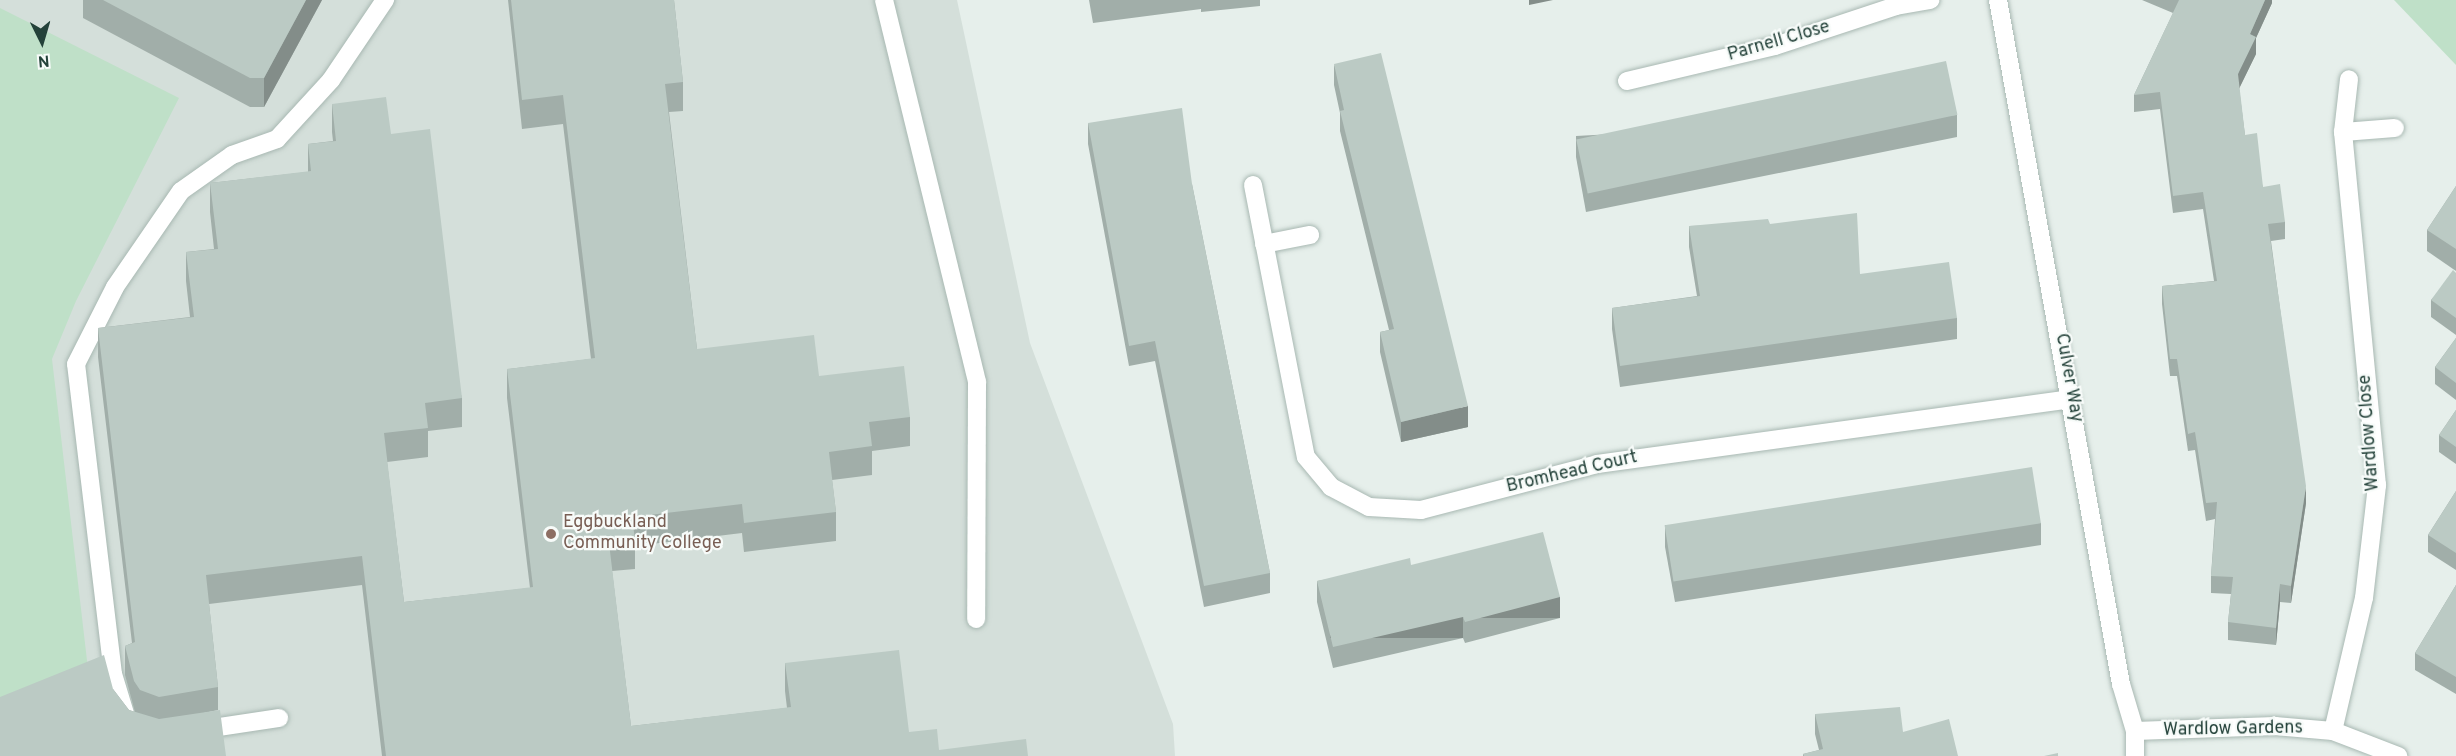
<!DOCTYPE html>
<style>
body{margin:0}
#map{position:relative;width:2456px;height:756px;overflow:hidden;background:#e6efeb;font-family:Overpass,sans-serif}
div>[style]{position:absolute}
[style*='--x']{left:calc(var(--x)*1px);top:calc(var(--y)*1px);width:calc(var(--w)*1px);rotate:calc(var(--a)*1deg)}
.built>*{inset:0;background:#d4dfda}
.green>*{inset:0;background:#bfe0c8}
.roads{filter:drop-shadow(0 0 2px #a8b8b2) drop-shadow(0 0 2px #a8b8b2)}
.service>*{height:18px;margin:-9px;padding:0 9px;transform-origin:9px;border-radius:9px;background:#fff}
.minor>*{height:18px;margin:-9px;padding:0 9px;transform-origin:9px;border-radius:9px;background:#fff}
.wall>*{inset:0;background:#a1aea9}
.shaded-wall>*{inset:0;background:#838d89;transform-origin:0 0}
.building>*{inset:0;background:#bbcac4;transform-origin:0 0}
.dots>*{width:16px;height:16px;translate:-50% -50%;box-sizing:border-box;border:3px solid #f7fbf9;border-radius:50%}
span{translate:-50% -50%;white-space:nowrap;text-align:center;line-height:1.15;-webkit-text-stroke:4.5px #f7fbf9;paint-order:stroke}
.street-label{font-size:18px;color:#24423a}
.education-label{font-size:18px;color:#785e54}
.left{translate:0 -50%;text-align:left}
.north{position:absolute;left:12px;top:12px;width:60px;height:60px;-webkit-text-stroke:4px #f7fbf9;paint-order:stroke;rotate:175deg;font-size:16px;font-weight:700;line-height:24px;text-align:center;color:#24423a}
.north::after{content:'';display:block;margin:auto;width:21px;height:27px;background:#24423a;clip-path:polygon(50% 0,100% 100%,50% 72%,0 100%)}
</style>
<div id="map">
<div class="built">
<div style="clip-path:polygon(0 0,957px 0,1030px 343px,1173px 724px,1175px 756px,0 756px)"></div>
</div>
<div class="green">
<div style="clip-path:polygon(2394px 0,2456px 0,2456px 65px)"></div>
<div style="clip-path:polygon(0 8px,179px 98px,76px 301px,52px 359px,88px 669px,0 706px)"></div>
</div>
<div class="roads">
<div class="service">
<div style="--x:884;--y:0;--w:393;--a:76.3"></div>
<div style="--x:977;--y:382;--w:237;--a:90.2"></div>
<div style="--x:127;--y:720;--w:48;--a:-106.9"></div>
<div style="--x:113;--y:674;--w:312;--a:-96.8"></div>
<div style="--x:76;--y:364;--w:86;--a:-63.1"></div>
<div style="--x:115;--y:287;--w:116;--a:-55.5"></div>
<div style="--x:181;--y:191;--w:62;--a:-35.2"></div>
<div style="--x:232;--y:155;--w:48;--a:-19.6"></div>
<div style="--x:277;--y:139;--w:80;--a:-47.5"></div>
<div style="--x:331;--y:80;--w:97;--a:-56"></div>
<div style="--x:199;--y:730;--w:81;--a:-8.5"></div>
</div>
<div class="minor">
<div style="--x:1998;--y:0;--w:695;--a:79.81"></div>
<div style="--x:2121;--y:684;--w:49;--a:73.4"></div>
<div style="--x:2135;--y:731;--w:25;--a:90"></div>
<div style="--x:1627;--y:81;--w:152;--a:-13.3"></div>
<div style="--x:1775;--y:46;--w:127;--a:-18.3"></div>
<div style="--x:1896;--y:6;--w:35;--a:-10"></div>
<div style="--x:2343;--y:132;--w:52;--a:-4.4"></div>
<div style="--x:1253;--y:185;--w:277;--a:79"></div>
<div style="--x:1306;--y:457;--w:39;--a:50"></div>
<div style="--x:1331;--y:487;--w:43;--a:27.8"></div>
<div style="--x:1369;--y:507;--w:52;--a:3.3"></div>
<div style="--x:1421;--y:510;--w:182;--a:-14.6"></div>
<div style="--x:1597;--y:464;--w:479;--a:-7.8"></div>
<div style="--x:1264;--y:244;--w:47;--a:-11.1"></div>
<div style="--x:2135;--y:731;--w:140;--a:-2"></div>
<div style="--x:2275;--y:726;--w:58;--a:4.9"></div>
<div style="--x:2333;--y:731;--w:70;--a:21"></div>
<div style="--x:2333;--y:731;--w:137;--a:-76.9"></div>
<div style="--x:2364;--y:598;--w:114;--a:-83.4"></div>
<div style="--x:2377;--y:485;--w:355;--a:-95.5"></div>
<div style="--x:2343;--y:132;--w:53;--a:-83.5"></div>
</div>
</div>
<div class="wall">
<div style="clip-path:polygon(83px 0,322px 0,264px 107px,250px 107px,83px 18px)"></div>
<div style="clip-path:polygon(508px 0,674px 0,683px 82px,683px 111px,669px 112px,697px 349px,819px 376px,910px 417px,910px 446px,872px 451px,872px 475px,832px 480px,836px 512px,836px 541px,744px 552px,742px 533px,635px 546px,635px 569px,612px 571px,631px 726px,787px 708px,785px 691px,785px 663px,939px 750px,1028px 756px,382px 756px,362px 585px,209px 604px,218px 687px,218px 710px,0 756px,113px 689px,129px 710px,135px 712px,125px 675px,125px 646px,132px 643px,98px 357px,98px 328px,190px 317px,186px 281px,186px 252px,214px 249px,210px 212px,210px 183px,308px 172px,308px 144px,333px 141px,332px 132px,332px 104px,391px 134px,462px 398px,462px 427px,428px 431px,428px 457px,387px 462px,404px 602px,530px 588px,507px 398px,507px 369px,591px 359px,563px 124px,522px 129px)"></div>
<div style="clip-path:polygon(1089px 0,1260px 0,1260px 6px,1201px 12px,1201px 9px,1093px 23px)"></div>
<div style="clip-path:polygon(2142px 0,2272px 0,2272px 3px,2256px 38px,2256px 54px,2239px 88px,2245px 135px,2263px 187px,2285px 222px,2285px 239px,2271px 241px,2306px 503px,2291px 603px,2280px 602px,2276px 645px,2228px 640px,2228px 622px,2231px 594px,2211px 593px,2211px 576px,2215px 519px,2206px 521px,2195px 450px,2188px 451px,2177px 376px,2170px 376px,2162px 304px,2162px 286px,2214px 281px,2203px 209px,2173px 213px,2160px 109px,2134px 112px,2134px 95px,2173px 13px)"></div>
<div style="clip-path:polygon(1334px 64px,1468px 427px,1401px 442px,1380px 352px,1380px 332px,1389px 330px,1340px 131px,1340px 113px,1334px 85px)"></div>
<div style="clip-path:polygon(1957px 115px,1957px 137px,1586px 212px,1576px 157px,1576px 136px)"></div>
<div style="clip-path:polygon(1088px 123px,1192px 184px,1270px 573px,1270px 593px,1204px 607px,1155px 361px,1129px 366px,1088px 144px)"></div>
<div style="clip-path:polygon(2456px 186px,2456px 271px,2427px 251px,2427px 230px)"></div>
<div style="clip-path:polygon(1770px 224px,1860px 274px,1957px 318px,1957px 339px,1620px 387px,1612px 329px,1612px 308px,1697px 296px,1689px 247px,1689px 226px)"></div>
<div style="clip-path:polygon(2456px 273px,2456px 335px,2431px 317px,2431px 300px)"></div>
<div style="clip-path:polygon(2456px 338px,2456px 400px,2435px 384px,2435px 367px)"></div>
<div style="clip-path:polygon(2456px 410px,2456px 464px,2439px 452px,2439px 435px)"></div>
<div style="clip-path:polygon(2456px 491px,2456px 570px,2428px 552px,2428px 535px)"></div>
<div style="clip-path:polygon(2041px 523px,2041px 545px,1675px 602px,1665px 547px,1665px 525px)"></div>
<div style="clip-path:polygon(1411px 565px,1560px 618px,1465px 643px,1463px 638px,1333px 668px,1317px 602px,1317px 581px)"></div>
<div style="clip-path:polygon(2456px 585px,2456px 694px,2415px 670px,2415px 653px)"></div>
<div style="clip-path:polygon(1815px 714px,1903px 732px,1958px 756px,1803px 756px,1803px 754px,1819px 750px,1815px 734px)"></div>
</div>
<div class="shaded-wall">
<div style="clip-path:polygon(306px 0,322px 0,264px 107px,264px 78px)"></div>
<div style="clip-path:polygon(1529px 0,1553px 0,1529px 5px)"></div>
<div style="clip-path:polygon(2265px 0,2272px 0,2272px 3px,2256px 38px,2256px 54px,2238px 91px,2238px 74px,2250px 34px)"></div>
<div style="clip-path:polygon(1468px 406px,1468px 427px,1401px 442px,1401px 422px)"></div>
<div style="clip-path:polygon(2306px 486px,2306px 503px,2291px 603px,2291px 586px)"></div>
<div style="clip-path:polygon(2280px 584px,2280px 602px,2276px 645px,2276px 628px)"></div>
<div style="left:1560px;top:597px;width:21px;height:98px;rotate:90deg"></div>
<div style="left:1463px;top:617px;width:21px;height:133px;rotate:90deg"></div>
</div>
<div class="building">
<div style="clip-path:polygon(103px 0,306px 0,264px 78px,250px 78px)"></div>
<div style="clip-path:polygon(511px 0,674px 0,683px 82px,665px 84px,697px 349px,814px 335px,819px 376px,904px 366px,910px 417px,869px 422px,872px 446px,829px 452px,836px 512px,744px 523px,742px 504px,632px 517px,635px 540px,609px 543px,631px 726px,791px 707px,785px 663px,899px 650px,909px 732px,937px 729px,939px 750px,1026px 739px,1028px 756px,386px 756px,362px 556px,206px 575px,218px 687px,159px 697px,140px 690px,134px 681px,125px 646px,135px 642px,98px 328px,194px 317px,186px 252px,218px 249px,210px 183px,311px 171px,308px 144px,336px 141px,332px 104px,386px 97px,391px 134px,430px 129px,462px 398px,425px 403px,428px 428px,384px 433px,404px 602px,533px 587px,507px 369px,595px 358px,563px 95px,522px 100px)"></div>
<div style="clip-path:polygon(2179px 0,2265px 0,2250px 34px,2256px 37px,2238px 74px,2245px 135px,2257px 133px,2263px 187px,2280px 184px,2285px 222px,2268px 224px,2306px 486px,2291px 586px,2280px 584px,2276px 628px,2228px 622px,2233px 577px,2211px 576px,2217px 502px,2206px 503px,2195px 432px,2188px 434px,2177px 359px,2170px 359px,2162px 286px,2217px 281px,2203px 192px,2173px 196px,2160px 92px,2134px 95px)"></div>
<div style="clip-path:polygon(1381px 53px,1468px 406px,1401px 422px,1380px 332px,1394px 329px,1340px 111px,1344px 110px,1334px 64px)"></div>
<div style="left:1946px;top:61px;width:55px;height:378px;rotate:78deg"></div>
<div style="clip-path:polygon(1182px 108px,1192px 184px,1270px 573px,1204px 586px,1155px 341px,1129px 346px,1088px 123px)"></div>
<div style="clip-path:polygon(2456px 186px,2456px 249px,2427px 230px)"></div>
<div style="clip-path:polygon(1857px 213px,1860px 274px,1949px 262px,1957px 318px,1620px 366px,1612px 308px,1700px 296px,1689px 226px,1768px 219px,1770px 224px)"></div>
<div style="clip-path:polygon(2453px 270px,2456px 273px,2456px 318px,2431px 300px)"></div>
<div style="clip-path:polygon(2456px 338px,2456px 383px,2435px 367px)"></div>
<div style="clip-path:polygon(2456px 410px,2456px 447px,2439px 435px)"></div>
<div style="left:2032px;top:467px;width:57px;height:372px;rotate:81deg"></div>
<div style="clip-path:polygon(2456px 491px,2456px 553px,2428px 535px)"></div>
<div style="clip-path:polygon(1543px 532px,1560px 597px,1465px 622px,1463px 617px,1333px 647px,1317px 581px,1410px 558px,1411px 565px)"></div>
<div style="clip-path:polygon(2456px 585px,2456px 677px,2415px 653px)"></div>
<div style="clip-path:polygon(104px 655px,113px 689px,129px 710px,159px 719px,220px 710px,226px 756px,0 756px,0 697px)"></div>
<div style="clip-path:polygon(1900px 707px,1903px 732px,1949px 719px,1958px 756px,1804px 756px,1803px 754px,1823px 749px,1815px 714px)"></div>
<div style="clip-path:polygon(2058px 753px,2058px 756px,2044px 756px)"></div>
</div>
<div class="dots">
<div style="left:551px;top:534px;background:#8d6e63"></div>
</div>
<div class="street-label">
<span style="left:1779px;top:42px;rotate:-16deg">Parnell Close</span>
<span style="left:2068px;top:378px;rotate:80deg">Culver Way</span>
<span style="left:2370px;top:433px;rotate:-94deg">Wardlow Close</span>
<span style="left:1572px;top:473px;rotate:-13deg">Bromhead Court</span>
<span style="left:2233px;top:730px;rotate:-1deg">Wardlow Gardens</span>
</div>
<div class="education-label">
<span class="left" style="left:563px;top:534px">Eggbuckland<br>Community College</span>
</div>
<div class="north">N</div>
</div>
